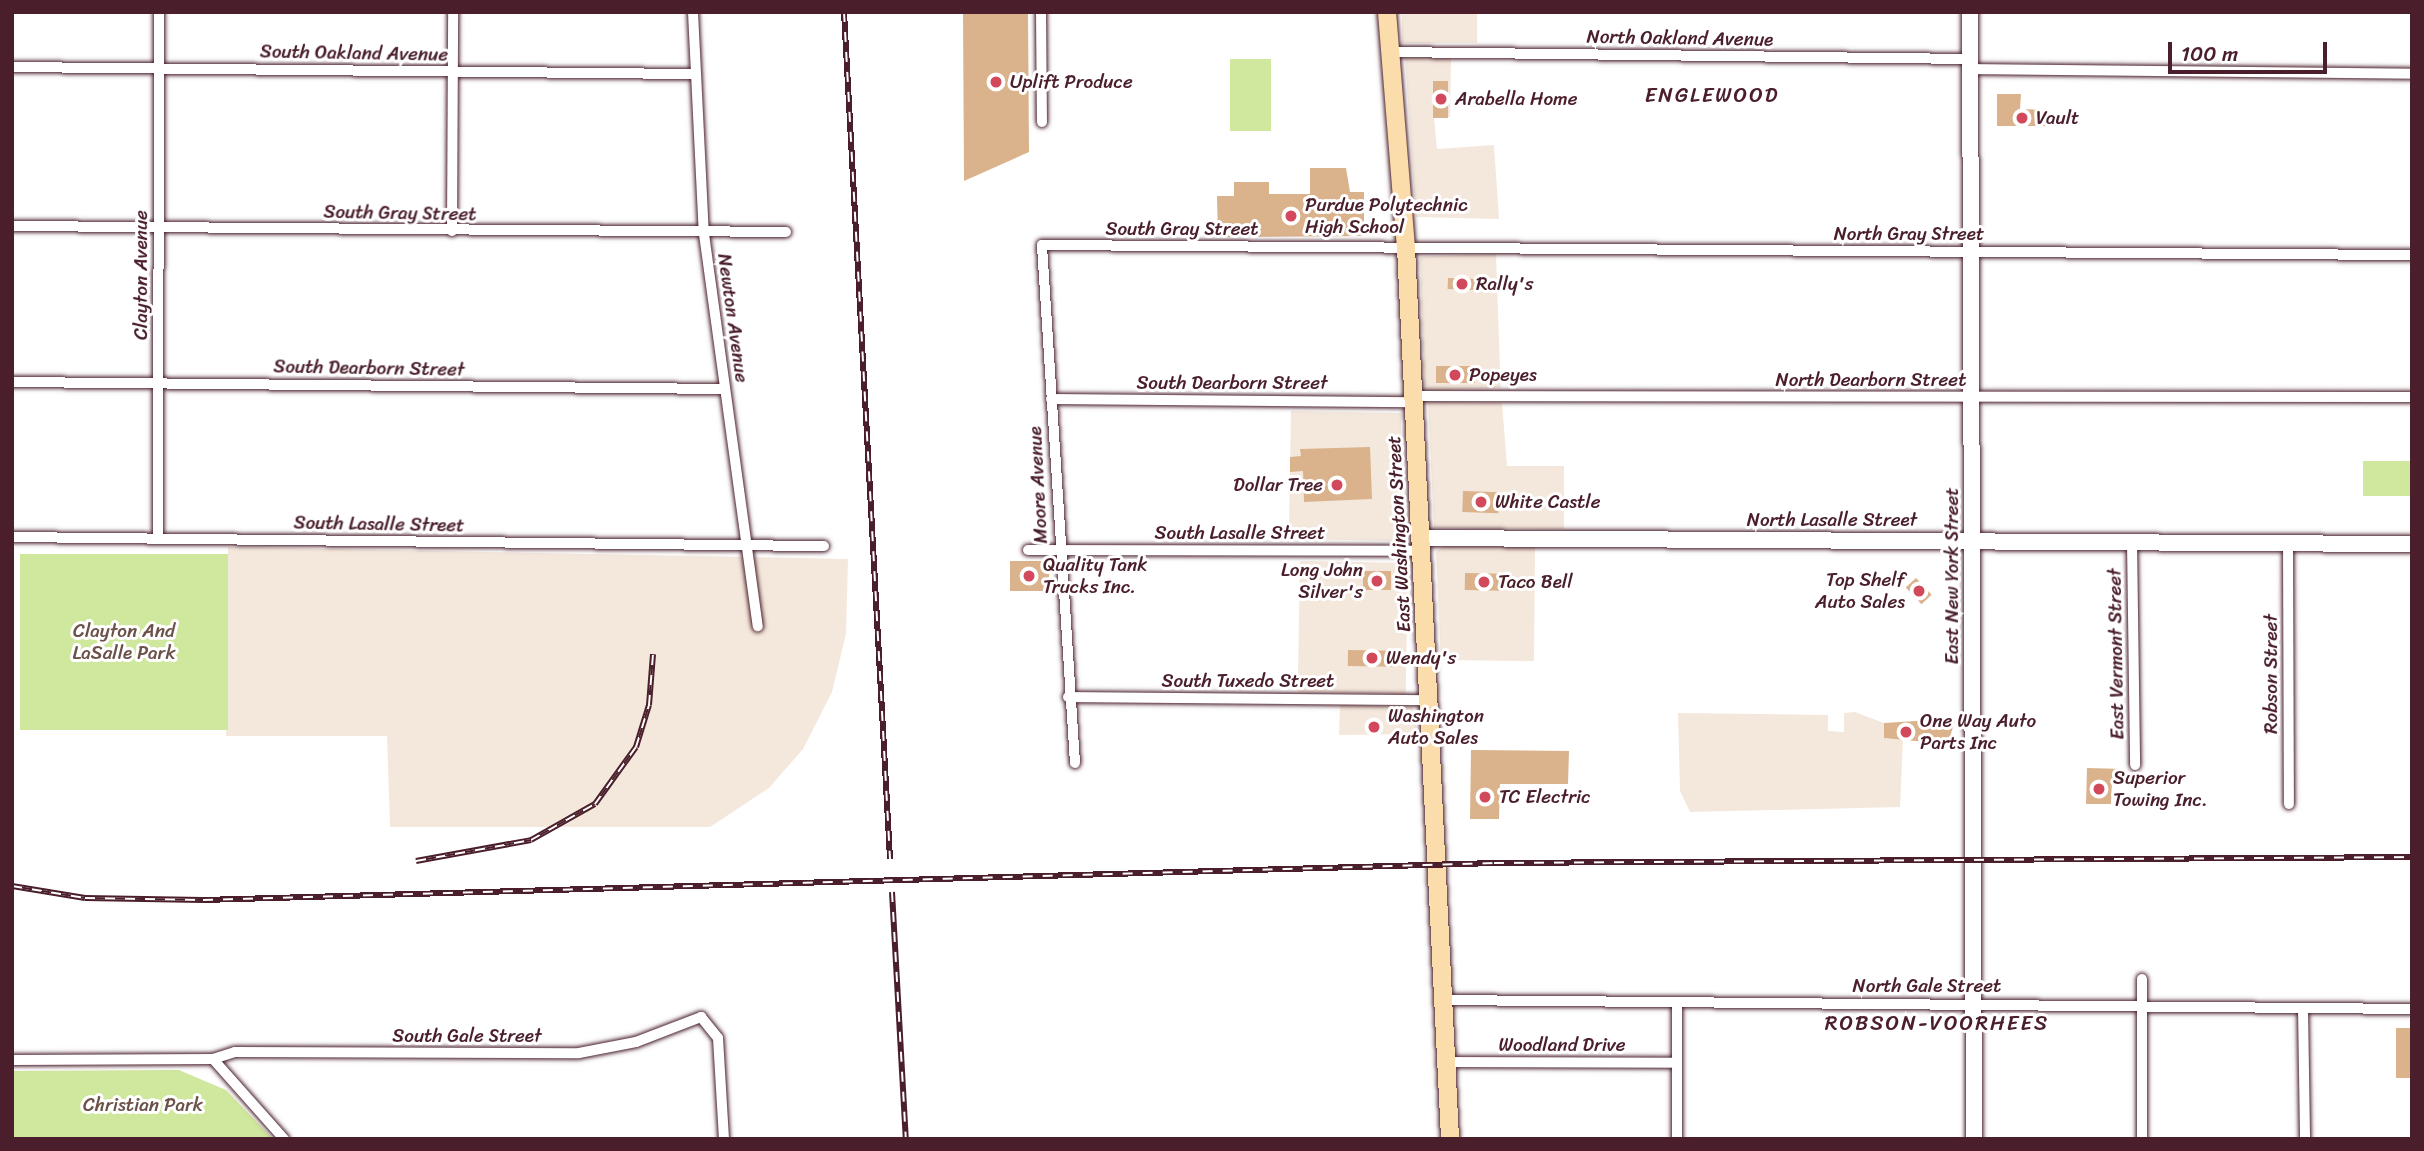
<!DOCTYPE html>
<style>
body{margin:0}
#map{position:relative;width:2424px;height:1151px;overflow:hidden;background:#fff;font-family:Sriracha,sans-serif}
div>[style]{position:absolute}
[style*='--x']{left:calc(var(--x)*1px);top:calc(var(--y)*1px);width:calc(var(--w)*1px);rotate:calc(var(--a)*1deg)}
.built>*{inset:0;background:#f4e8dc;transform-origin:0 0}
.green>*{inset:0;background:#d0e89e;transform-origin:0 0}
.building>*{inset:0;background:#dab28b;transform-origin:0 0}
.roads{filter:drop-shadow(0 0 2px #4a1f2b) drop-shadow(0 0 2px #4a1f2b)}
.street>*{height:10px;margin:-5px;padding:0 5px;transform-origin:5px;border-radius:5px;background:#fff}
.secondary>*{height:16px;margin:-8px;padding:0 8px;transform-origin:8px;border-radius:8px;background:#fff}
.primary>*{height:18px;margin:-9px;padding:0 9px;transform-origin:9px;border-radius:9px;background:#fbddab}
.rail>*{height:6px;margin-top:-3px;transform-origin:0;background:repeating-linear-gradient(90deg,#fff 0 10px,#4a1f2b 0 20px);box-sizing:border-box;border-block:2px solid #4a1f2b}
.dots>*{width:19px;height:19px;translate:-50% -50%;box-sizing:border-box;border:4px solid #fff;border-radius:50%}
span{translate:-50% -50%;white-space:nowrap;text-align:center;line-height:1.15;-webkit-text-stroke:6px #fff;paint-order:stroke}
.street-label{font-size:19px;color:#4a1f2b}
.poi-label{font-size:19px;color:#4a1f2b}
.left{translate:0 -50%;text-align:left}
.right{translate:-100% -50%;text-align:right}
.park-label{font-size:19px;color:#6c5148}
.neighbourhood-label{font-size:21px;color:#4a1f2b;letter-spacing:2px}
.frame{position:absolute;inset:0;border:14px solid #4a1f2b;pointer-events:none}
.scale{position:absolute;left:2168px;top:42px;width:159px;height:32px;box-sizing:border-box;border:4px solid #4a1f2b;border-top:0;padding-left:9px;font-size:21px;line-height:24px;white-space:nowrap;color:#4a1f2b;-webkit-text-stroke:5px #fff;paint-order:stroke}
</style>
<div id="map">
<div class="built">
<div style="left:1402px;top:12px;width:75px;height:31px"></div>
<div style="clip-path:polygon(1405px 58px,1451px 58px,1450px 117px,1434px 118px,1437px 149px,1494px 145px,1499px 219px,1416px 217px)"></div>
<div style="left:1496px;top:254px;width:134px;height:76px;rotate:88deg"></div>
<div style="clip-path:polygon(1428px 402px,1502px 403px,1507px 466px,1564px 466px,1564px 529px,1434px 528px)"></div>
<div style="left:1291px;top:411px;width:110px;height:128px;rotate:1deg"></div>
<div style="clip-path:polygon(1446px 546px,1535px 547px,1534px 661px,1441px 660px,1436px 551px)"></div>
<div style="clip-path:polygon(228px 547px,848px 559px,846px 634px,832px 692px,803px 749px,769px 788px,710px 827px,390px 827px,387px 736px,226px 736px)"></div>
<div style="left:1300px;top:561px;width:108px;height:131px;rotate:1deg"></div>
<div style="clip-path:polygon(1340px 705px,1412px 707px,1418px 734px,1339px 735px)"></div>
<div style="clip-path:polygon(1855px 712px,1884px 723px,1884px 738px,1903px 739px,1900px 807px,1690px 812px,1680px 791px,1678px 713px,1828px 715px,1828px 731px,1844px 732px,1844px 713px)"></div>
</div>
<div class="green">
<div style="left:1230px;top:59px;width:41px;height:72px"></div>
<div style="left:2363px;top:461px;width:49px;height:35px"></div>
<div style="left:20px;top:554px;width:208px;height:176px"></div>
<div style="clip-path:polygon(179px 1070px,226px 1090px,273px 1139px,12px 1139px,12px 1071px)"></div>
</div>
<div class="building">
<div style="clip-path:polygon(963px 12px,1028px 12px,1029px 152px,964px 181px)"></div>
<div style="left:1433px;top:81px;width:15px;height:37px"></div>
<div style="clip-path:polygon(1997px 94px,2021px 94px,2020px 109px,2047px 110px,2046px 126px,1997px 126px)"></div>
<div style="clip-path:polygon(1310px 168px,1346px 168px,1350px 192px,1364px 192px,1364px 236px,1218px 237px,1217px 196px,1234px 196px,1234px 182px,1269px 182px,1269px 194px,1310px 194px)"></div>
<div style="left:1448px;top:278px;width:28px;height:11px;rotate:2deg"></div>
<div style="left:1436px;top:366px;width:39px;height:17px"></div>
<div style="clip-path:polygon(1370px 447px,1372px 499px,1304px 502px,1303px 471px,1290px 472px,1290px 457px,1301px 456px,1300px 449px)"></div>
<div style="left:1463px;top:491px;width:36px;height:21px;rotate:2deg"></div>
<div style="left:1010px;top:561px;width:39px;height:30px"></div>
<div style="left:1363px;top:571px;width:28px;height:19px"></div>
<div style="left:1465px;top:573px;width:39px;height:17px;rotate:1deg"></div>
<div style="left:1916px;top:578px;width:23px;height:14px;rotate:47deg"></div>
<div style="left:1348px;top:650px;width:48px;height:16px;rotate:1deg"></div>
<div style="clip-path:polygon(1932px 720px,1955px 720px,1948px 744px,1884px 738px,1884px 723px)"></div>
<div style="clip-path:polygon(1471px 750px,1569px 751px,1568px 784px,1500px 784px,1499px 819px,1470px 819px)"></div>
<div style="clip-path:polygon(2087px 768px,2124px 769px,2124px 779px,2112px 779px,2111px 804px,2086px 804px)"></div>
<div style="left:2396px;top:1028px;width:16px;height:50px"></div>
</div>
<div class="roads">
<div class="street">
<div style="--x:693;--y:12;--w:222;--a:87.2"></div>
<div style="--x:704;--y:234;--w:396;--a:82.2"></div>
<div style="--x:1041;--y:12;--w:110;--a:89.5"></div>
<div style="--x:1390;--y:52;--w:580;--a:0.69"></div>
<div style="--x:12;--y:67;--w:684;--a:0.59"></div>
<div style="--x:1970;--y:69;--w:442;--a:0.6"></div>
<div style="--x:12;--y:226;--w:774;--a:0.44"></div>
<div style="--x:452;--y:231;--w:219;--a:-89.7"></div>
<div style="--x:12;--y:382;--w:713;--a:0.56"></div>
<div style="--x:1413;--y:396;--w:999;--a:0.06"></div>
<div style="--x:1051;--y:399;--w:362;--a:0.5"></div>
<div style="--x:12;--y:537;--w:812;--a:0.64"></div>
<div style="--x:158;--y:539;--w:527;--a:-89.89"></div>
<div style="--x:2132;--y:542;--w:223;--a:89.2"></div>
<div style="--x:2288;--y:543;--w:261;--a:89.8"></div>
<div style="--x:1028;--y:550;--w:393;--a:0.1"></div>
<div style="--x:1068;--y:697;--w:360;--a:0.5"></div>
<div style="--x:1075;--y:763;--w:519;--a:-93.65"></div>
<div style="--x:1042;--y:245;--w:1370;--a:0.42"></div>
<div style="--x:1443;--y:1000;--w:969;--a:0.53"></div>
<div style="--x:2303;--y:1008;--w:131;--a:89.1"></div>
<div style="--x:213;--y:1059;--w:23;--a:-18"></div>
<div style="--x:235;--y:1052;--w:344;--a:0.2"></div>
<div style="--x:579;--y:1053;--w:58;--a:-10.9"></div>
<div style="--x:636;--y:1042;--w:70;--a:-21"></div>
<div style="--x:701;--y:1017;--w:27;--a:51"></div>
<div style="--x:718;--y:1038;--w:101;--a:86.6"></div>
<div style="--x:12;--y:1060;--w:201;--a:-0.3"></div>
<div style="--x:213;--y:1059;--w:107;--a:48.4"></div>
<div style="--x:1446;--y:1062;--w:231;--a:0.2"></div>
<div style="--x:1677;--y:1139;--w:137;--a:-90"></div>
<div style="--x:2142;--y:1139;--w:160;--a:-90"></div>
</div>
<div class="secondary">
<div style="--x:1970;--y:12;--w:1127;--a:89.8"></div>
<div style="--x:1420;--y:538;--w:992;--a:0.35"></div>
</div>
<div class="primary">
<div style="--x:1387;--y:12;--w:237;--a:85.4"></div>
<div style="--x:1406;--y:248;--w:892;--a:87.17"></div>
</div>
</div>
<div class="rail">
<div style="--x:844;--y:12;--w:848;--a:86.89"></div>
<div style="--x:416;--y:861;--w:117;--a:-10.3"></div>
<div style="--x:531;--y:840;--w:73;--a:-29.4"></div>
<div style="--x:595;--y:804;--w:70;--a:-54.3"></div>
<div style="--x:636;--y:747;--w:44;--a:-72.8"></div>
<div style="--x:649;--y:705;--w:51;--a:-85.5"></div>
<div style="--x:12;--y:886;--w:74;--a:9.3"></div>
<div style="--x:85;--y:898;--w:118;--a:1"></div>
<div style="--x:203;--y:900;--w:1292;--a:-1.64"></div>
<div style="--x:1494;--y:863;--w:918;--a:-0.37"></div>
<div style="--x:892;--y:892;--w:247;--a:86.8"></div>
</div>
<div class="dots">
<div style="left:996px;top:82px;background:#d1495b"></div>
<div style="left:1441px;top:99px;background:#d1495b"></div>
<div style="left:2022px;top:118px;background:#d1495b"></div>
<div style="left:1291px;top:216px;background:#d1495b"></div>
<div style="left:1462px;top:284px;background:#d1495b"></div>
<div style="left:1455px;top:375px;background:#d1495b"></div>
<div style="left:1337px;top:485px;background:#d1495b"></div>
<div style="left:1481px;top:502px;background:#d1495b"></div>
<div style="left:1029px;top:576px;background:#d1495b"></div>
<div style="left:1377px;top:581px;background:#d1495b"></div>
<div style="left:1484px;top:582px;background:#d1495b"></div>
<div style="left:1919px;top:591px;background:#d1495b"></div>
<div style="left:1372px;top:658px;background:#d1495b"></div>
<div style="left:1374px;top:727px;background:#d1495b"></div>
<div style="left:1906px;top:732px;background:#d1495b"></div>
<div style="left:2099px;top:789px;background:#d1495b"></div>
<div style="left:1485px;top:797px;background:#d1495b"></div>
</div>
<div class="street-label">
<span style="left:1680px;top:38px;rotate:1deg">North Oakland Avenue</span>
<span style="left:354px;top:53px;rotate:1deg">South Oakland Avenue</span>
<span style="left:400px;top:213px;rotate:1deg">South Gray Street</span>
<span style="left:1182px;top:229px">South Gray Street</span>
<span style="left:1909px;top:234px">North Gray Street</span>
<span style="left:141px;top:275px;rotate:-90deg">Clayton Avenue</span>
<span style="left:733px;top:318px;rotate:82deg">Newton Avenue</span>
<span style="left:369px;top:368px;rotate:1deg">South Dearborn Street</span>
<span style="left:1871px;top:380px">North Dearborn Street</span>
<span style="left:1232px;top:383px">South Dearborn Street</span>
<span style="left:1038px;top:485px;rotate:-93deg">Moore Avenue</span>
<span style="left:1832px;top:520px">North Lasalle Street</span>
<span style="left:379px;top:524px;rotate:1deg">South Lasalle Street</span>
<span style="left:1240px;top:533px">South Lasalle Street</span>
<span style="left:1399px;top:534px;rotate:-93deg">East Washington Street</span>
<span style="left:1952px;top:576px;rotate:-90deg">East New York Street</span>
<span style="left:2116px;top:654px;rotate:-91deg">East Vermont Street</span>
<span style="left:2271px;top:674px;rotate:-90deg">Robson Street</span>
<span style="left:1248px;top:681px">South Tuxedo Street</span>
<span style="left:1927px;top:986px">North Gale Street</span>
<span style="left:467px;top:1036px">South Gale Street</span>
<span style="left:1562px;top:1045px">Woodland Drive</span>
</div>
<div class="poi-label">
<span class="left" style="left:1010px;top:82px">Uplift Produce</span>
<span class="left" style="left:1455px;top:99px">Arabella Home</span>
<span class="left" style="left:2036px;top:118px">Vault</span>
<span class="left" style="left:1305px;top:216px">Purdue Polytechnic<br>High School</span>
<span class="left" style="left:1476px;top:284px">Rally's</span>
<span class="left" style="left:1469px;top:375px">Popeyes</span>
<span class="right" style="left:1323px;top:485px">Dollar Tree</span>
<span class="left" style="left:1495px;top:502px">White Castle</span>
<span class="left" style="left:1043px;top:576px">Quality Tank<br>Trucks Inc.</span>
<span class="right" style="left:1363px;top:581px">Long John<br>Silver's</span>
<span class="right" style="left:1905px;top:591px">Top Shelf<br>Auto Sales</span>
<span class="left" style="left:1498px;top:582px">Taco Bell</span>
<span class="left" style="left:1386px;top:658px">Wendy's</span>
<span class="left" style="left:1388px;top:727px">Washington<br>Auto Sales</span>
<span class="left" style="left:1920px;top:732px">One Way Auto<br>Parts Inc</span>
<span class="left" style="left:2113px;top:789px">Superior<br>Towing Inc.</span>
<span class="left" style="left:1499px;top:797px">TC Electric</span>
</div>
<div class="park-label">
<span style="left:124px;top:642px">Clayton And<br>LaSalle Park</span>
<span style="left:143px;top:1105px">Christian Park</span>
</div>
<div class="neighbourhood-label">
<span style="left:1712px;top:95px">ENGLEWOOD</span>
<span style="left:1937px;top:1023px">ROBSON-VOORHEES</span>
</div>
<div class="frame"></div>
<div class="scale">100 m</div>
</div>
